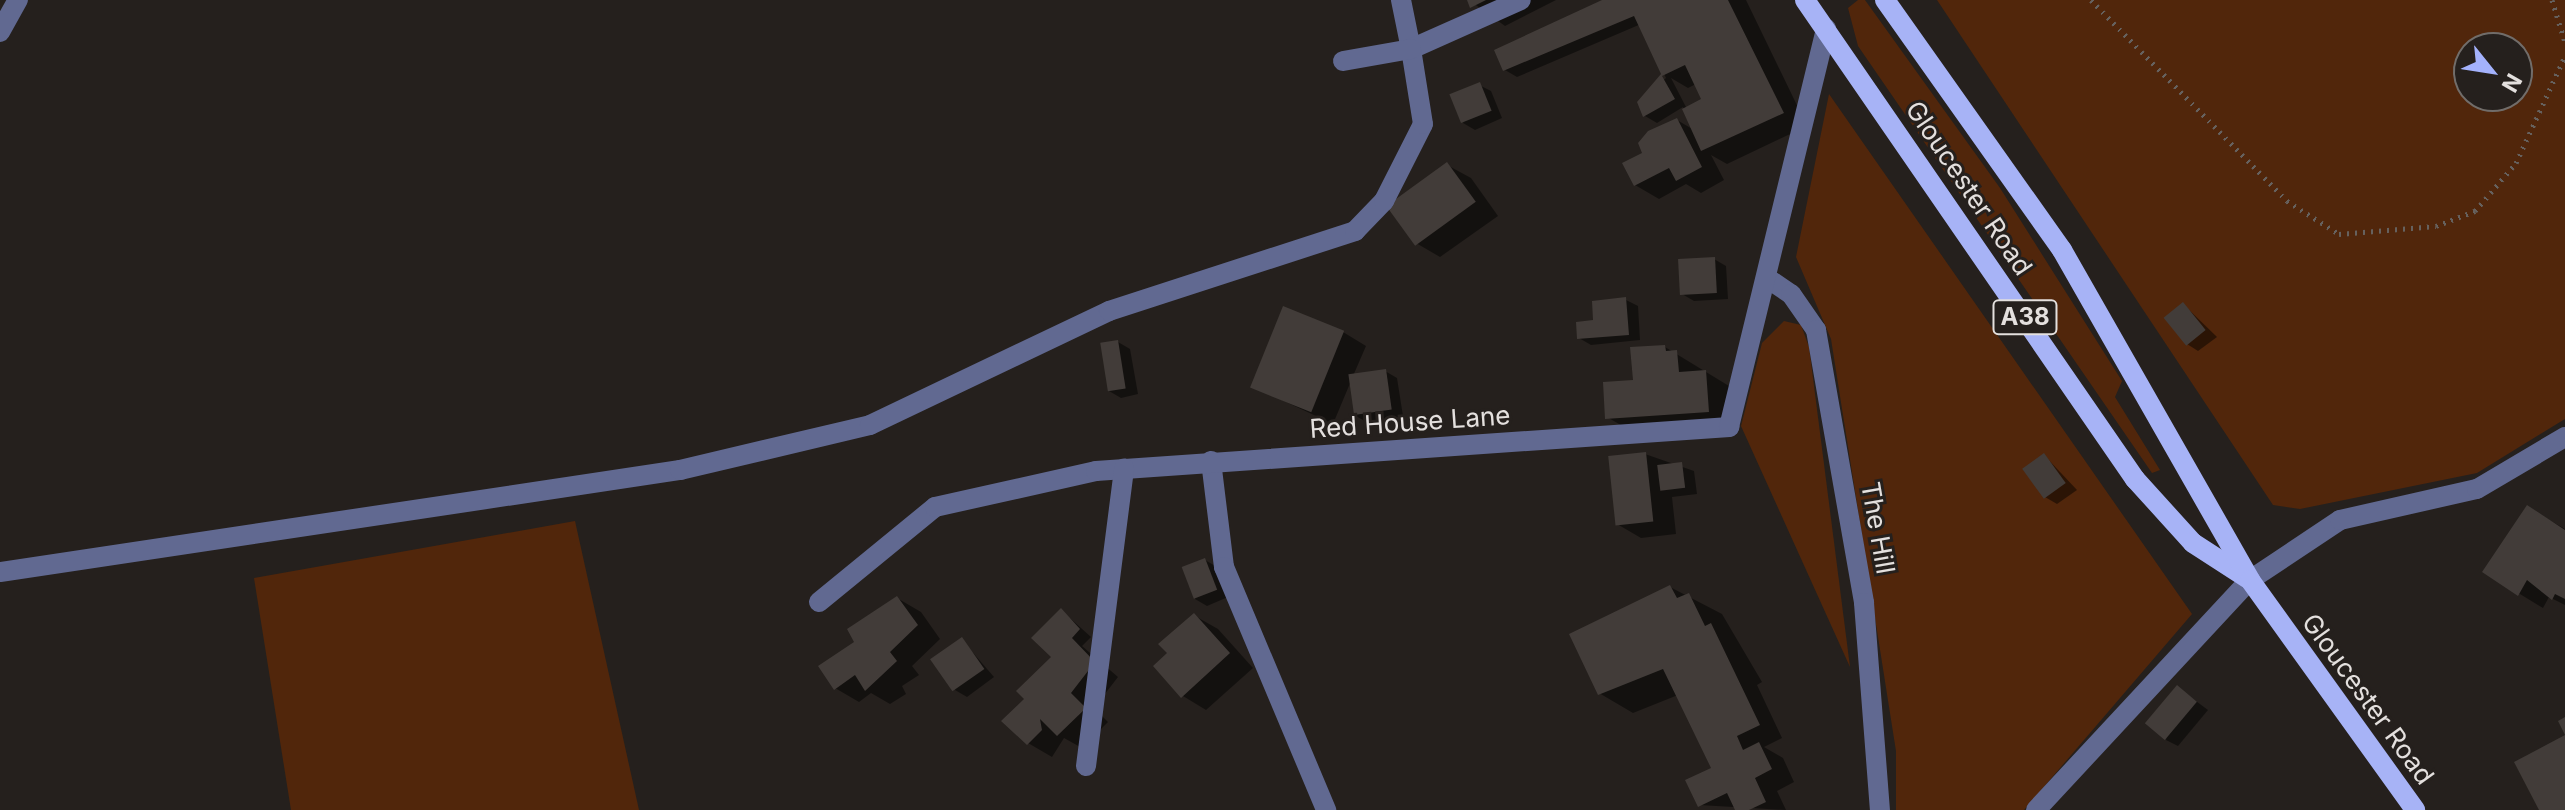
<!DOCTYPE html>
<style>
body{margin:0}
#map{position:relative;width:2565px;height:810px;overflow:hidden;background:#25201d;font-family:Inter,sans-serif}
div>[style]{position:absolute}
[style*='--x']{left:calc(var(--x)*1px);top:calc(var(--y)*1px);width:calc(var(--w)*1px);rotate:calc(var(--a)*1deg)}
.green>*{inset:0;background:#51260b}
.shadow>*{inset:0;background:#0007}
.building>*{inset:0;background:#423c39;transform-origin:0 0}
.path>*{height:5px;margin-top:-2.5px;transform-origin:0;background:repeating-linear-gradient(90deg,#66615e 0 2px,transparent 0 8px)}
.minor>*{height:20px;margin:-10px;padding:0 10px;transform-origin:10px;border-radius:10px;background:#616991}
.major>*{height:20px;margin:-10px;padding:0 10px;transform-origin:10px;border-radius:10px;background:#a7b3f6}
span{translate:-50% -50%;white-space:nowrap;text-align:center;line-height:1.15;-webkit-text-stroke:6px #25201d;paint-order:stroke}
.shield-label span{padding:2px 6px;background:#25201d;border:2px solid;border-radius:6px;-webkit-text-stroke-width:0}
.shield-label{font-size:24px;color:#e4e0de;font-weight:700}
.street-label{font-size:26px;color:#e4e0de}
.north{position:absolute;left:2453px;top:32px;width:80px;height:80px;box-sizing:border-box;background:#25201d;border:2px solid #716d6a;border-radius:50%;rotate:120deg;font-size:22px;font-weight:700;line-height:32px;text-align:center;color:#e4e0de}
.north::after{content:'';display:block;margin:auto;width:28px;height:36px;background:#a4b2fc;clip-path:polygon(50% 0,100% 100%,50% 72%,0 100%)}
</style>
<div id="map">
<div class="green">
<div style="clip-path:polygon(1858px 0,1865px 0,2000px 188px,2122px 381px,2115px 397px,2160px 470px,2152px 473px,1858px 46px,1848px 8px)"></div>
<div style="clip-path:polygon(evenodd,1937px 0,2565px 0,2565px 419px,2477px 473px,2300px 509px,2273px 505px,1937px 0,2469px 48px,2517px 48px,2517px 96px,2469px 96px,2469px 48px)"></div>
<div style="clip-path:polygon(1829px 94px,2192px 614px,2024px 810px,1896px 810px,1896px 751px,1831px 339px,1796px 257px)"></div>
<div style="clip-path:polygon(1784px 321px,1801px 325px,1809px 347px,1850px 667px,1741px 426px,1762px 343px)"></div>
<div style="clip-path:polygon(575px 521px,639px 810px,291px 810px,254px 578px)"></div>
</div>
<div class="shadow">
<div style="clip-path:polygon(1469px 0,1556px 0,1505px 26px)"></div>
<div style="clip-path:polygon(evenodd,1606px 0,1746px 0,1807px 126px,1727px 164px,1711px 155px,1724px 180px,1701px 193px,1686px 184px,1659px 199px,1635px 185px,1645px 154px,1677px 120px,1694px 130px,1683px 107px,1657px 123px,1645px 116px,1639px 102px,1666px 78px,1641px 24px,1517px 77px,1505px 70px,1606px 0,1671px 78px,1688px 88px,1696px 84px,1704px 100px,1687px 109px,1671px 78px)"></div>
<div style="clip-path:polygon(1479px 85px,1491px 91px,1502px 118px,1475px 130px,1463px 123px)"></div>
<div style="clip-path:polygon(1447px 165px,1471px 178px,1498px 216px,1440px 257px,1416px 243px)"></div>
<div style="clip-path:polygon(1714px 259px,1726px 266px,1728px 299px,1694px 301px,1682px 294px)"></div>
<div style="clip-path:polygon(1626px 300px,1638px 306px,1640px 340px,1591px 345px,1579px 338px)"></div>
<div style="clip-path:polygon(2183px 304px,2217px 337px,2198px 351px,2187px 344px)"></div>
<div style="clip-path:polygon(1343px 332px,1366px 346px,1353px 376px,1385px 371px,1397px 378px,1403px 416px,1368px 423px,1356px 416px,1351px 381px,1333px 424px,1252px 386px)"></div>
<div style="clip-path:polygon(1118px 342px,1130px 349px,1138px 394px,1121px 398px,1109px 391px)"></div>
<div style="clip-path:polygon(1665px 347px,1729px 386px,1732px 424px,1631px 431px,1607px 417px)"></div>
<div style="clip-path:polygon(1645px 454px,1694px 471px,1697px 494px,1672px 497px,1676px 534px,1641px 538px,1617px 524px)"></div>
<div style="clip-path:polygon(2044px 455px,2077px 490px,2057px 504px,2045px 497px)"></div>
<div style="clip-path:polygon(2528px 508px,2565px 529px,2565px 605px,2549px 597px,2543px 608px,2484px 572px)"></div>
<div style="clip-path:polygon(1205px 560px,1217px 567px,1228px 597px,1207px 606px,1195px 599px)"></div>
<div style="clip-path:polygon(1670px 587px,1722px 614px,1762px 682px,1757px 685px,1782px 738px,1764px 747px,1783px 758px,1794px 782px,1777px 791px,1786px 810px,1699px 805px,1714px 769px,1678px 695px,1633px 713px,1599px 693px)"></div>
<div style="clip-path:polygon(897px 598px,921px 612px,940px 639px,912px 666px,919px 675px,902px 686px,906px 694px,890px 704px,871px 693px,859px 702px,835px 688px,857px 642px)"></div>
<div style="clip-path:polygon(1061px 610px,1091px 637px,1082px 646px,1118px 677px,1094px 708px,1108px 722px,1082px 748px,1064px 738px,1052px 757px,1028px 743px,1026px 699px,1055px 657px)"></div>
<div style="clip-path:polygon(1195px 616px,1218px 629px,1253px 668px,1206px 710px,1183px 696px,1170px 654px)"></div>
<div style="clip-path:polygon(962px 640px,994px 677px,967px 697px,955px 690px)"></div>
<div style="clip-path:polygon(2177px 687px,2208px 710px,2178px 746px,2166px 740px)"></div>
</div>
<div class="building">
<div style="clip-path:polygon(1467px 0,1486px 0,1470px 8px)"></div>
<div style="clip-path:polygon(1602px 0,1728px 0,1784px 113px,1701px 151px,1682px 109px,1701px 99px,1685px 65px,1662px 76px,1675px 99px,1643px 117px,1637px 102px,1661px 74px,1634px 16px,1503px 71px,1494px 50px)"></div>
<div style="left:1480px;top:82px;width:31px;height:33px;rotate:68deg"></div>
<div style="clip-path:polygon(1677px 118px,1702px 167px,1676px 181px,1669px 168px,1634px 186px,1622px 163px,1642px 153px,1638px 143px,1648px 131px)"></div>
<div style="left:1447px;top:162px;width:49px;height:75px;rotate:54deg"></div>
<div style="left:1715px;top:257px;width:36px;height:37px;rotate:87deg"></div>
<div style="clip-path:polygon(1626px 297px,1629px 335px,1577px 339px,1576px 322px,1593px 320px,1592px 301px)"></div>
<div style="left:2183px;top:302px;width:36px;height:25px;rotate:51deg"></div>
<div style="left:1283px;top:306px;width:66px;height:88px;rotate:22deg"></div>
<div style="left:1118px;top:340px;width:49px;height:18px;rotate:81deg"></div>
<div style="clip-path:polygon(1665px 345px,1666px 351px,1677px 350px,1679px 372px,1706px 370px,1709px 412px,1605px 419px,1603px 382px,1633px 380px,1630px 347px)"></div>
<div style="left:1386px;top:369px;width:41px;height:38px;rotate:82deg"></div>
<div style="left:1646px;top:452px;width:70px;height:38px;rotate:84deg"></div>
<div style="left:2044px;top:453px;width:37px;height:27px;rotate:54deg"></div>
<div style="left:1682px;top:462px;width:26px;height:25px;rotate:83deg"></div>
<div style="clip-path:polygon(2527px 505px,2565px 530px,2565px 599px,2555px 594px,2552px 600px,2527px 580px,2518px 596px,2482px 572px)"></div>
<div style="left:1205px;top:558px;width:34px;height:25px;rotate:69deg"></div>
<div style="clip-path:polygon(1670px 585px,1677px 598px,1689px 593px,1705px 626px,1711px 623px,1760px 725px,1737px 736px,1743px 750px,1759px 742px,1772px 769px,1755px 778px,1766px 802px,1749px 810px,1735px 810px,1727px 793px,1698px 807px,1685px 780px,1711px 768px,1663px 669px,1598px 695px,1569px 634px)"></div>
<div style="clip-path:polygon(897px 596px,918px 625px,890px 652px,897px 661px,865px 691px,855px 675px,834px 690px,818px 666px,854px 642px,847px 629px)"></div>
<div style="clip-path:polygon(1061px 608px,1080px 629px,1072px 638px,1095px 662px,1071px 693px,1086px 708px,1057px 736px,1040px 719px,1042px 730px,1027px 745px,1001px 721px,1024px 699px,1016px 691px,1051px 657px,1031px 638px)"></div>
<div style="clip-path:polygon(1194px 613px,1230px 653px,1181px 698px,1153px 666px,1167px 653px,1158px 644px)"></div>
<div style="left:962px;top:637px;width:39px;height:39px;rotate:55deg"></div>
<div style="left:2177px;top:685px;width:26px;height:50px;rotate:40deg"></div>
<div style="clip-path:polygon(2565px 717px,2565px 735px,2558px 721px)"></div>
<div style="clip-path:polygon(2565px 735px,2565px 810px,2539px 810px,2514px 762px)"></div>
</div>
<div class="path">
<div style="--x:2091;--y:0;--w:281;--a:45.7"></div>
<div style="--x:2287;--y:201;--w:62;--a:32.4"></div>
<div style="--x:2339;--y:234;--w:97;--a:-4.7"></div>
<div style="--x:2436;--y:226;--w:42;--a:-21"></div>
<div style="--x:2475;--y:211;--w:63;--a:-49.5"></div>
<div style="--x:2516;--y:163;--w:118;--a:-65.4"></div>
<div style="--x:2552;--y:0;--w:44;--a:72.8"></div>
</div>
<div class="minor">
<div style="--x:1401;--y:0;--w:50;--a:78.5"></div>
<div style="--x:1411;--y:49;--w:120;--a:-24"></div>
<div style="--x:0;--y:32;--w:37;--a:-61"></div>
<div style="--x:1767;--y:278;--w:29;--a:34"></div>
<div style="--x:1791;--y:294;--w:44;--a:55.2"></div>
<div style="--x:1816;--y:330;--w:277;--a:80"></div>
<div style="--x:1864;--y:603;--w:208;--a:85.6"></div>
<div style="--x:1211;--y:461;--w:107;--a:83"></div>
<div style="--x:1224;--y:567;--w:264;--a:67.2"></div>
<div style="--x:0;--y:572;--w:688;--a:-8.53"></div>
<div style="--x:680;--y:470;--w:195;--a:-13.3"></div>
<div style="--x:870;--y:425;--w:265;--a:-25.5"></div>
<div style="--x:1109;--y:311;--w:259;--a:-18"></div>
<div style="--x:1355;--y:231;--w:42;--a:-46"></div>
<div style="--x:1384;--y:201;--w:86;--a:-63.1"></div>
<div style="--x:1423;--y:124;--w:76;--a:-99.1"></div>
<div style="--x:1411;--y:49;--w:69;--a:170"></div>
<div style="--x:819;--y:602;--w:150;--a:-39.3"></div>
<div style="--x:935;--y:507;--w:165;--a:-12.6"></div>
<div style="--x:1096;--y:471;--w:635;--a:-3.98"></div>
<div style="--x:1729;--y:427;--w:410;--a:-76.3"></div>
<div style="--x:1086;--y:766;--w:300;--a:-82.7"></div>
<div style="--x:2036;--y:810;--w:314;--a:-47.1"></div>
<div style="--x:2250;--y:580;--w:108;--a:-33.7"></div>
<div style="--x:2340;--y:520;--w:140;--a:-12.8"></div>
<div style="--x:2477;--y:489;--w:102;--a:-30.6"></div>
</div>
<div class="major">
<div style="--x:1805;--y:0;--w:582;--a:55.44"></div>
<div style="--x:2135;--y:479;--w:86;--a:47.8"></div>
<div style="--x:2193;--y:543;--w:64;--a:32.9"></div>
<div style="--x:1885;--y:0;--w:306;--a:54.7"></div>
<div style="--x:2062;--y:250;--w:380;--a:60.3"></div>
<div style="--x:2250;--y:580;--w:283;--a:54.3"></div>
</div>
<div class="shield-label">
<span style="left:2025px;top:317px">A38</span>
</div>
<div class="street-label">
<span style="left:1969px;top:188px;rotate:56deg">Gloucester Road</span>
<span style="left:1410px;top:422px;rotate:-4deg">Red House Lane</span>
<span style="left:1878px;top:528px;rotate:80deg">The Hill</span>
<span style="left:2368px;top:699px;rotate:54deg">Gloucester Road</span>
</div>
<div class="north">N</div>
</div>
